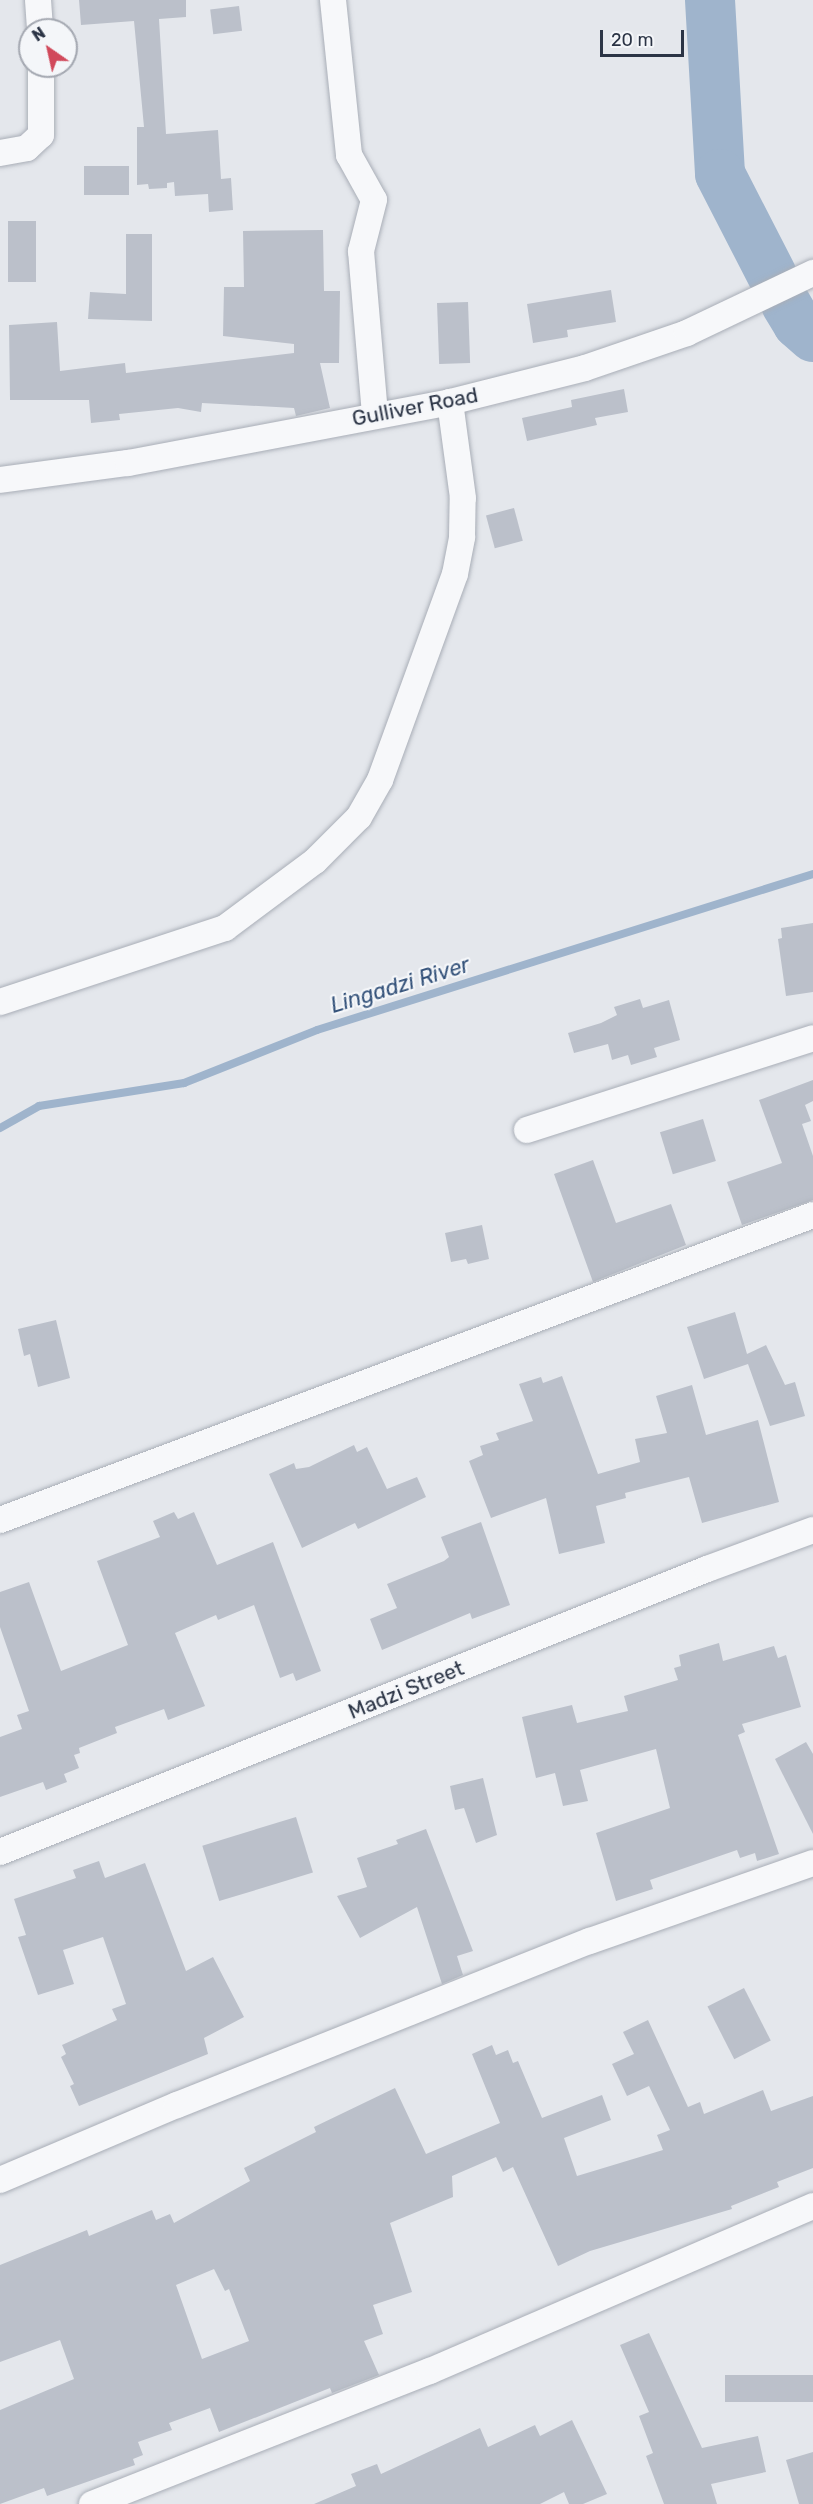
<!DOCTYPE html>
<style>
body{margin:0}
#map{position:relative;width:813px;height:2504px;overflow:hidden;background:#e4e7ec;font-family:Rubik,sans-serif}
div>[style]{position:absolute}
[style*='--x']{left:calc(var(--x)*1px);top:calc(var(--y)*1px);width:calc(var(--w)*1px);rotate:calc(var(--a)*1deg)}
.stream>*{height:8px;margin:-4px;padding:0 4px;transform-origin:4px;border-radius:4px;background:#9fb4cc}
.river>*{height:50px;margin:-25px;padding:0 25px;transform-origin:25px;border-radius:25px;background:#9fb4cc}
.building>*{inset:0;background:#bbc0ca;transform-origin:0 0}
.roads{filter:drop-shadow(0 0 2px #a9aeb7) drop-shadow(0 0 2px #a9aeb7)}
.minor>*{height:26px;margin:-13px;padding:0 13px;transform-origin:13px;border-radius:13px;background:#f7f8fa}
span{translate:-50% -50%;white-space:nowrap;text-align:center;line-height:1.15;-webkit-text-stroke:4.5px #f4f6f9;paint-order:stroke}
.street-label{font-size:21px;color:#2b3445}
.water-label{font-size:22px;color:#34527a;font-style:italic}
.north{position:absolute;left:18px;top:18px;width:60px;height:60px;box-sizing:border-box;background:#f4f6f9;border:2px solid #a4a8b1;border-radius:50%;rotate:326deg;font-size:16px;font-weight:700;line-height:24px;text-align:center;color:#2b3445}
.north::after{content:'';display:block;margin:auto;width:21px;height:27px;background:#d1495b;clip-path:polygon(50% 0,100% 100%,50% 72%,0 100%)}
.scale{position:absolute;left:600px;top:30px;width:84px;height:27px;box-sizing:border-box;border:3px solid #2b3445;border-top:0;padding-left:8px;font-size:18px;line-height:21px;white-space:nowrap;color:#2b3445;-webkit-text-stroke:4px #f4f6f9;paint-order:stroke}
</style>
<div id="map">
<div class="stream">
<div style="--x:0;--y:1128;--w:45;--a:-29.4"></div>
<div style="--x:39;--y:1106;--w:147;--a:-9"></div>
<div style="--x:184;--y:1083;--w:143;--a:-21.7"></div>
<div style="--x:317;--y:1030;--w:520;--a:-17.46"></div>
</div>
<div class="river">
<div style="--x:710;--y:0;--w:174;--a:86.7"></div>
<div style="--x:720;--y:174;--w:114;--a:62.8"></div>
<div style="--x:786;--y:304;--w:23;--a:59"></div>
<div style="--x:798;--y:324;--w:20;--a:41"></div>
</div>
<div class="building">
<div style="clip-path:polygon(79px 0,186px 0,186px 17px,159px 19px,166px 134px,218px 130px,221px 179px,231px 178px,233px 210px,209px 212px,208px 194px,175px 196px,174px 182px,167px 183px,167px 188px,149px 189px,148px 184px,137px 185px,137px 127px,144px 127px,134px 21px,81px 25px)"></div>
<div style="left:239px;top:6px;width:25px;height:29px;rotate:83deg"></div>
<div style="left:84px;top:166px;width:45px;height:29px"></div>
<div style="left:8px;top:221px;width:28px;height:61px"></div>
<div style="clip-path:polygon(323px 230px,324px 291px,340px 291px,339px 363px,320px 363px,330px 408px,296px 416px,294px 408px,202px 403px,201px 412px,178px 408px,119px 414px,120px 420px,91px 423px,89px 400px,10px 400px,9px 325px,57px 322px,60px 371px,125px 363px,126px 373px,294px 353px,294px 344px,223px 336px,224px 287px,244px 287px,243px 231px)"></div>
<div style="clip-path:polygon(126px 234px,152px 234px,152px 321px,88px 319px,90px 292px,126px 294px)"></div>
<div style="clip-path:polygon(611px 290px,616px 322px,567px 330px,568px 337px,533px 343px,527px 304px)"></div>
<div style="left:468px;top:302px;width:61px;height:31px;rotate:88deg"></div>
<div style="clip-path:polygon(624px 389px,628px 412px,595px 418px,597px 425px,527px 441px,522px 418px,572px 407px,571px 400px)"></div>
<div style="left:514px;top:508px;width:34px;height:29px;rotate:75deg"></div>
<div style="clip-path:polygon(813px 923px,813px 992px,786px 996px,778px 939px,782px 938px,781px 928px)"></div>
<div style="clip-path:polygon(640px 999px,643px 1008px,669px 1000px,680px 1040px,654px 1048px,657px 1057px,631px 1065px,628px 1055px,612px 1060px,608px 1044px,574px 1053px,568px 1033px,601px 1023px,617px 1015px,614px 1007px)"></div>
<div style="clip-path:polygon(813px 1080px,813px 1101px,805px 1105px,811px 1121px,802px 1124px,813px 1156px,813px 1200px,742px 1225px,727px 1182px,782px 1163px,759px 1100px)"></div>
<div style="left:703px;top:1119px;width:44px;height:45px;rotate:73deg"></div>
<div style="clip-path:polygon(593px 1160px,616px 1223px,671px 1204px,686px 1245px,593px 1282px,554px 1174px)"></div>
<div style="clip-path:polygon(482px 1225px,489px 1259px,468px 1264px,466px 1259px,451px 1262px,445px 1233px)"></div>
<div style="clip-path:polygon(735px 1312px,747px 1354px,766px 1345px,785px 1385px,795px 1382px,805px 1416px,770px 1426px,748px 1364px,704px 1379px,687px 1327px)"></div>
<div style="clip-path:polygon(56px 1320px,70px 1378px,38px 1387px,30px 1354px,24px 1356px,18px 1329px)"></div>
<div style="clip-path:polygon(562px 1376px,598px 1474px,640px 1462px,635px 1439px,667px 1433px,656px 1396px,692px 1385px,706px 1435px,758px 1420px,779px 1502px,702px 1523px,689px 1477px,625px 1493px,626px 1498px,596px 1506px,605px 1543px,559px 1554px,546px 1498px,491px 1518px,469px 1461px,483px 1455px,480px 1446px,499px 1440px,496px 1433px,533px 1421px,519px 1384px,541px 1377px,543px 1383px)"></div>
<div style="clip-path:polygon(354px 1445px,357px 1452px,367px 1447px,387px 1489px,417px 1477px,426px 1497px,358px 1529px,355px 1523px,302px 1548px,269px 1474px,294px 1463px,296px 1469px,309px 1467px)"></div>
<div style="clip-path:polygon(174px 1512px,178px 1519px,194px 1512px,217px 1565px,273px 1542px,321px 1671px,296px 1681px,293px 1673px,280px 1678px,254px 1605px,218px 1620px,216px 1615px,175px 1633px,205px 1706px,168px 1720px,164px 1709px,115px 1727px,117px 1733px,79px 1748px,80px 1753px,74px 1755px,79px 1768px,64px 1774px,67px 1782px,46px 1790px,43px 1782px,0 1797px,0 1737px,22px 1729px,17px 1715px,29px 1711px,0 1627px,0 1592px,29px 1582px,61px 1671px,128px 1645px,97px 1561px,160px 1537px,153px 1521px)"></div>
<div style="clip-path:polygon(481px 1522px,510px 1605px,472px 1619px,470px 1613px,382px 1650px,370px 1619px,397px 1608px,387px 1584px,444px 1561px,449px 1557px,441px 1537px)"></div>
<div style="clip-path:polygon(719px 1643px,723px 1661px,774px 1646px,778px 1658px,786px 1655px,801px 1707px,742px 1724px,745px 1732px,738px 1735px,779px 1854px,757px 1861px,755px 1853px,740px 1858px,737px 1850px,650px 1880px,653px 1889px,616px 1901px,596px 1833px,670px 1808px,656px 1749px,580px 1770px,588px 1801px,563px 1806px,555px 1773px,536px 1778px,522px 1717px,572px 1705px,577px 1723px,628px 1711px,624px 1696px,678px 1680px,674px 1668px,681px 1666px,679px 1655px)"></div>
<div style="clip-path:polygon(806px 1742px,813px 1754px,813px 1834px,775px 1759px)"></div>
<div style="clip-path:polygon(483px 1778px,497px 1835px,476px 1843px,464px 1808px,455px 1810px,450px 1786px)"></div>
<div style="left:296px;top:1817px;width:58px;height:98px;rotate:73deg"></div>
<div style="clip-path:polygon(426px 1829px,473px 1951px,457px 1956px,463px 1975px,442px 1984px,417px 1907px,360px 1938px,337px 1896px,367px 1887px,357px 1858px,398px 1844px,396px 1840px)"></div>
<div style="clip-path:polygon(99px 1861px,105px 1878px,145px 1863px,186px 1971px,213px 1957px,244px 2017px,204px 2038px,208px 2054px,79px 2106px,70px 2086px,74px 2084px,61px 2057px,66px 2054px,62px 2045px,117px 2020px,112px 2009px,126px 2004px,103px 1937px,63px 1950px,74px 1984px,38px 1995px,18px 1937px,26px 1935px,14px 1899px,76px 1878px,73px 1870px)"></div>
<div style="left:744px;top:1988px;width:59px;height:41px;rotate:63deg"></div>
<div style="clip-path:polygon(evenodd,648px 2020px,688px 2107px,700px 2102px,704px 2114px,763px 2090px,771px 2111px,813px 2096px,813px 2168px,777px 2182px,779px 2187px,731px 2206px,732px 2209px,590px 2251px,558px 2266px,513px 2167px,503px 2172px,496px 2157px,452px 2176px,453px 2197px,390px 2223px,412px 2292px,373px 2305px,383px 2334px,364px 2341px,379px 2375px,332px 2393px,330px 2388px,219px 2432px,210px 2408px,169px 2423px,172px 2430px,138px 2442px,143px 2455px,133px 2459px,135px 2465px,47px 2496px,44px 2488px,0 2504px,0 2410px,74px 2379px,60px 2340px,0 2362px,0 2265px,87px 2230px,89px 2236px,152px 2210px,156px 2220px,170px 2214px,174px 2223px,250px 2181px,244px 2168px,316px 2132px,314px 2127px,395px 2088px,426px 2154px,500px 2123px,472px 2054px,492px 2045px,496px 2055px,508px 2050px,513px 2063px,518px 2061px,542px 2118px,602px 2095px,611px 2120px,564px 2138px,577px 2176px,663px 2150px,657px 2135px,670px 2130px,649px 2086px,627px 2096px,612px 2064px,634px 2054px,623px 2032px,648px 2020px,214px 2269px,225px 2291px,229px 2289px,249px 2341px,202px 2359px,176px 2285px,214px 2269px)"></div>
<div style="clip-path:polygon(649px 2333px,702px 2448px,758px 2436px,766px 2472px,711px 2484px,717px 2504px,664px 2504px,646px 2456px,653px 2453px,639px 2416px,649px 2412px,620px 2345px)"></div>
<div style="left:813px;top:2375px;width:27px;height:88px;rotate:90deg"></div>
<div style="clip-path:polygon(572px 2420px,607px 2494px,583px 2504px,569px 2504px,564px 2492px,540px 2504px,314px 2504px,356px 2486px,351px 2474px,377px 2464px,381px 2474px,480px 2428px,488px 2447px,535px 2425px,540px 2436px)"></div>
<div style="clip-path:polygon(813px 2452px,813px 2504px,799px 2504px,786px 2460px)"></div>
</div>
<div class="roads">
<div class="minor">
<div style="--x:38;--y:0;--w:30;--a:86"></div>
<div style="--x:333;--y:0;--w:156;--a:84.1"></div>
<div style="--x:349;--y:155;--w:51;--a:60.9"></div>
<div style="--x:374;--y:200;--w:53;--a:104.3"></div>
<div style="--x:361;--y:251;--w:165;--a:85.1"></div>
<div style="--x:0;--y:153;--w:27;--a:-10"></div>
<div style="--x:27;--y:148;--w:19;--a:-43"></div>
<div style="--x:41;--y:135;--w:69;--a:-90"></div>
<div style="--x:0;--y:480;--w:129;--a:-7.6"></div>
<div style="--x:128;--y:463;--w:328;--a:-10.7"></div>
<div style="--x:450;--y:402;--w:139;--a:-14.1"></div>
<div style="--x:585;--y:368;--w:108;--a:-18.9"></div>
<div style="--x:687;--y:333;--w:140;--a:-25.5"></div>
<div style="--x:0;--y:1002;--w:237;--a:-18.2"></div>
<div style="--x:225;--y:928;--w:112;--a:-36.7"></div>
<div style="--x:315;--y:861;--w:62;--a:-45"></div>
<div style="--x:359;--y:817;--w:43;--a:-60.4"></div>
<div style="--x:380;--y:780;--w:219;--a:-70"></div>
<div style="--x:455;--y:574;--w:38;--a:-79"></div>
<div style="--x:462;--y:537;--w:39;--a:-89"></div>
<div style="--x:463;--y:498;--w:97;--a:-97.7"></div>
<div style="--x:527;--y:1130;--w:300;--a:-17.8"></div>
<div style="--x:0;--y:1520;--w:868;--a:-20.56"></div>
<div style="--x:0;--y:1852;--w:762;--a:-21.82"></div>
<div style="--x:707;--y:1569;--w:113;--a:-20.2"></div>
<div style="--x:0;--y:2180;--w:192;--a:-23"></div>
<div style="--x:177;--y:2105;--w:444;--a:-21.7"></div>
<div style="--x:590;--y:1941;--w:236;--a:-19.3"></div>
<div style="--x:92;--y:2504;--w:363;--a:-21.5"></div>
<div style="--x:430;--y:2371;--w:417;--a:-23.3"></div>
</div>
</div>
<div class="street-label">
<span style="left:415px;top:407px;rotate:-11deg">Gulliver Road</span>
<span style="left:406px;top:1690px;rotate:-22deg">Madzi Street</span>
</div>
<div class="water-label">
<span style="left:400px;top:985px;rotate:-17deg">Lingadzi River</span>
</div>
<div class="north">N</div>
<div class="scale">20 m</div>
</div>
